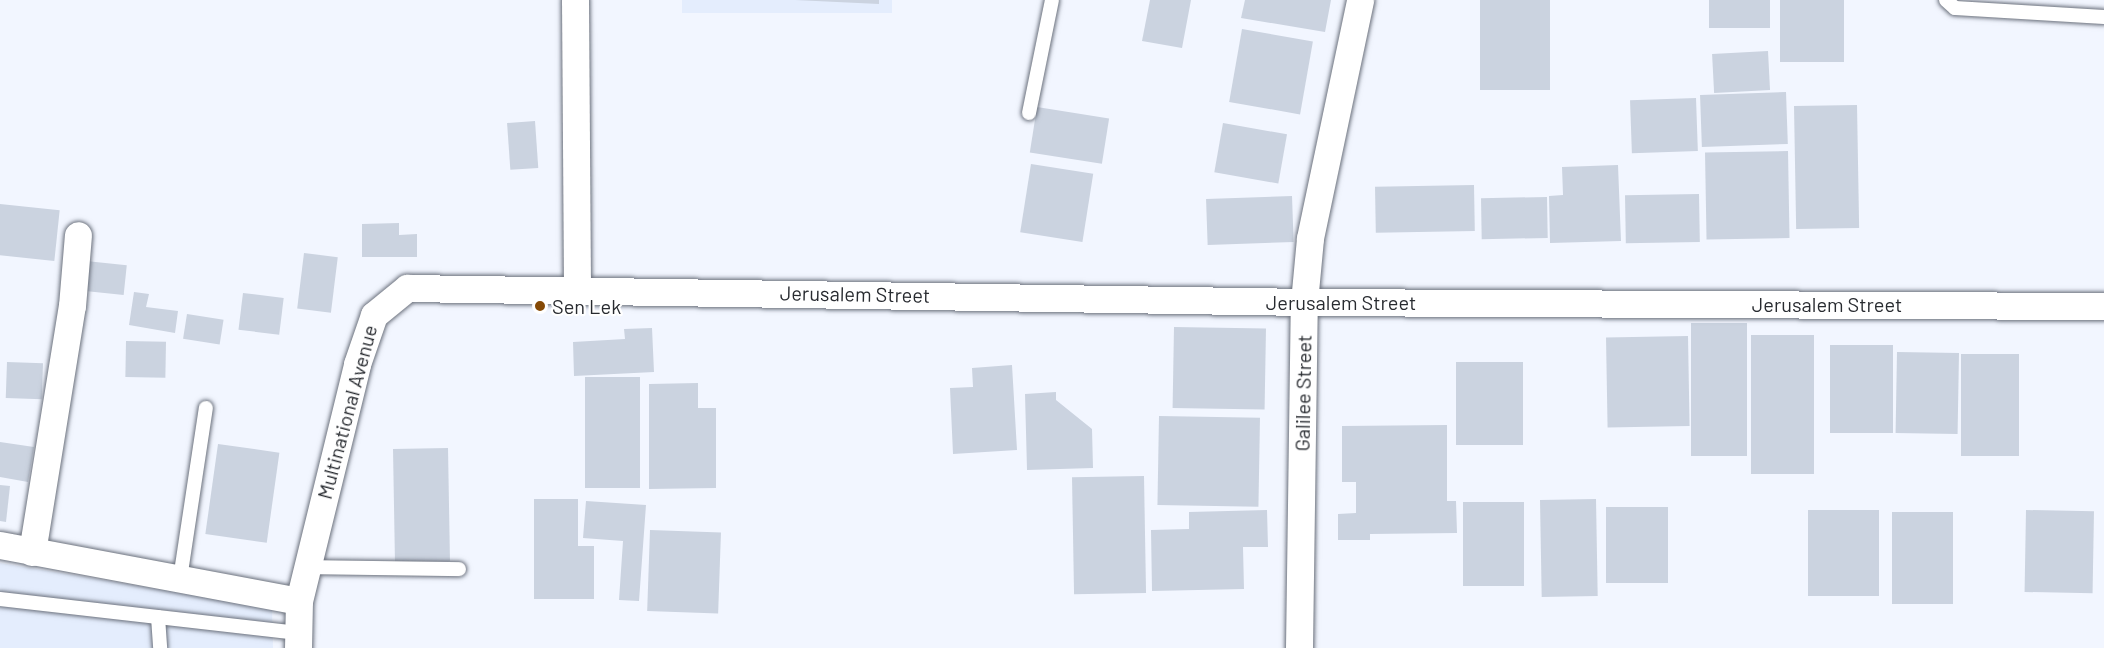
<!DOCTYPE html>
<style>
body{margin:0}
#map{position:relative;width:2104px;height:648px;overflow:hidden;background:#f2f6ff;font-family:Barlow,sans-serif}
div>[style]{position:absolute}
[style*='--x']{left:calc(var(--x)*1px);top:calc(var(--y)*1px);width:calc(var(--w)*1px);rotate:calc(var(--a)*1deg)}
.built>*{inset:0;background:#e4edfd;transform-origin:0 0}
.building>*{inset:0;background:#cbd3e0;transform-origin:0 0}
.roads{filter:drop-shadow(0 0 2px #6b717d) drop-shadow(0 0 2px #6b717d)}
.lane>*{height:14px;margin:-7px;padding:0 7px;transform-origin:7px;border-radius:7px;background:#fff}
.street>*{height:27px;margin:-13.5px;padding:0 13.5px;transform-origin:13.5px;border-radius:13.5px;background:#fff}
.dots>*{width:16px;height:16px;translate:-50% -50%;box-sizing:border-box;border:3px solid #fff;border-radius:50%}
span{translate:-50% -50%;white-space:nowrap;text-align:center;line-height:1.15;-webkit-text-stroke:4.5px #fff;paint-order:stroke}
.street-label{font-size:20px;color:#282b30}
.poi-label{font-size:20px;color:#282b30}
.left{translate:0 -50%;text-align:left}
</style>
<div id="map">
<div class="built">
<div style="left:682px;top:0;width:210px;height:13px"></div>
<div style="clip-path:polygon(0 563px,272px 608px,273px 648px,0 648px)"></div>
</div>
<div class="building">
<div style="clip-path:polygon(795px 0,879px 0,879px 4px)"></div>
<div style="clip-path:polygon(1150px 0,1191px 0,1182px 48px,1142px 41px)"></div>
<div style="clip-path:polygon(1245px 0,1331px 0,1325px 32px,1241px 18px)"></div>
<div style="left:1480px;top:0;width:70px;height:90px"></div>
<div style="left:1709px;top:0;width:61px;height:28px"></div>
<div style="left:1780px;top:0;width:64px;height:62px"></div>
<div style="left:1242px;top:29px;width:72px;height:74px;rotate:10deg"></div>
<div style="left:1768px;top:51px;width:39px;height:56px;rotate:87deg"></div>
<div style="left:1786px;top:92px;width:52px;height:86px;rotate:88deg"></div>
<div style="left:1696px;top:98px;width:53px;height:66px;rotate:88deg"></div>
<div style="left:1857px;top:105px;width:123px;height:63px;rotate:89deg"></div>
<div style="left:1037px;top:107px;width:73px;height:46px;rotate:9deg"></div>
<div style="left:535px;top:121px;width:47px;height:28px;rotate:86deg"></div>
<div style="left:1223px;top:123px;width:65px;height:50px;rotate:10deg"></div>
<div style="left:1788px;top:151px;width:87px;height:83px;rotate:89deg"></div>
<div style="left:1031px;top:164px;width:63px;height:69px;rotate:9deg"></div>
<div style="clip-path:polygon(1618px 165px,1621px 241px,1550px 243px,1549px 196px,1563px 195px,1562px 167px)"></div>
<div style="left:1474px;top:185px;width:46px;height:99px;rotate:89deg"></div>
<div style="left:1699px;top:194px;width:48px;height:74px;rotate:89deg"></div>
<div style="left:1292px;top:196px;width:46px;height:86px;rotate:88deg"></div>
<div style="left:1547px;top:197px;width:41px;height:66px;rotate:89deg"></div>
<div style="left:0;top:204px;width:60px;height:51px;rotate:6deg"></div>
<div style="clip-path:polygon(399px 223px,399px 235px,417px 234px,417px 257px,362px 257px,362px 224px)"></div>
<div style="left:304px;top:253px;width:34px;height:56px;rotate:7deg"></div>
<div style="left:86px;top:261px;width:41px;height:30px;rotate:6deg"></div>
<div style="clip-path:polygon(134px 292px,149px 294px,146px 307px,178px 311px,175px 333px,129px 325px)"></div>
<div style="left:243px;top:293px;width:41px;height:37px;rotate:7deg"></div>
<div style="left:187px;top:314px;width:37px;height:25px;rotate:9deg"></div>
<div style="left:1691px;top:323px;width:56px;height:133px"></div>
<div style="left:1174px;top:327px;width:92px;height:81px;rotate:1deg"></div>
<div style="clip-path:polygon(652px 328px,654px 372px,574px 376px,573px 342px,625px 339px,624px 329px)"></div>
<div style="left:1814px;top:335px;width:139px;height:63px;rotate:90deg"></div>
<div style="left:1688px;top:336px;width:90px;height:82px;rotate:89deg"></div>
<div style="left:126px;top:341px;width:40px;height:36px;rotate:1deg"></div>
<div style="left:1830px;top:345px;width:63px;height:88px"></div>
<div style="left:1897px;top:352px;width:62px;height:81px;rotate:1deg"></div>
<div style="left:1961px;top:354px;width:58px;height:102px"></div>
<div style="left:7px;top:362px;width:36px;height:36px;rotate:2deg"></div>
<div style="left:1523px;top:362px;width:83px;height:67px;rotate:90deg"></div>
<div style="clip-path:polygon(1012px 365px,1017px 450px,953px 454px,950px 388px,973px 387px,972px 368px)"></div>
<div style="left:585px;top:377px;width:55px;height:111px"></div>
<div style="clip-path:polygon(698px 383px,698px 408px,716px 408px,716px 488px,649px 489px,649px 384px)"></div>
<div style="clip-path:polygon(1056px 392px,1056px 400px,1092px 429px,1093px 468px,1027px 470px,1025px 394px)"></div>
<div style="left:1159px;top:416px;width:101px;height:89px;rotate:1deg"></div>
<div style="clip-path:polygon(1447px 425px,1447px 501px,1456px 501px,1457px 533px,1370px 534px,1370px 540px,1338px 540px,1338px 514px,1356px 513px,1356px 482px,1342px 482px,1342px 426px)"></div>
<div style="clip-path:polygon(0 442px,34px 447px,28px 482px,0 477px)"></div>
<div style="left:218px;top:444px;width:62px;height:91px;rotate:8deg"></div>
<div style="left:448px;top:448px;width:113px;height:55px;rotate:89deg"></div>
<div style="left:1144px;top:476px;width:117px;height:72px;rotate:89deg"></div>
<div style="clip-path:polygon(0 485px,10px 486px,6px 522px,0 521px)"></div>
<div style="clip-path:polygon(534px 499px,578px 499px,578px 546px,594px 546px,594px 599px,534px 599px)"></div>
<div style="left:1596px;top:499px;width:97px;height:56px;rotate:89deg"></div>
<div style="clip-path:polygon(586px 501px,646px 505px,639px 601px,619px 600px,623px 541px,583px 538px)"></div>
<div style="left:1463px;top:502px;width:61px;height:84px"></div>
<div style="left:1668px;top:507px;width:76px;height:62px;rotate:90deg"></div>
<div style="clip-path:polygon(1267px 510px,1268px 547px,1243px 547px,1244px 589px,1152px 591px,1151px 530px,1189px 529px,1189px 512px)"></div>
<div style="left:1808px;top:510px;width:71px;height:86px"></div>
<div style="left:2026px;top:510px;width:68px;height:82px;rotate:1deg"></div>
<div style="left:1892px;top:512px;width:61px;height:92px"></div>
<div style="left:650px;top:530px;width:71px;height:81px;rotate:2deg"></div>
</div>
<div class="roads">
<div class="lane">
<div style="--x:1946;--y:0;--w:12;--a:42"></div>
<div style="--x:1955;--y:8;--w:149;--a:3.5"></div>
<div style="--x:1029;--y:113;--w:115;--a:-78.5"></div>
<div style="--x:307;--y:567;--w:152;--a:0.8"></div>
<div style="--x:180;--y:579;--w:173;--a:-81.4"></div>
<div style="--x:0;--y:599;--w:300;--a:6.5"></div>
<div style="--x:158;--y:617;--w:31;--a:86"></div>
</div>
<div class="street">
<div style="--x:575;--y:0;--w:289;--a:89.6"></div>
<div style="--x:0;--y:545;--w:304;--a:10.6"></div>
<div style="--x:32;--y:552;--w:249;--a:-80.8"></div>
<div style="--x:72;--y:306;--w:71;--a:-85.2"></div>
<div style="--x:298;--y:648;--w:47;--a:-88.8"></div>
<div style="--x:299;--y:601;--w:244;--a:-76.2"></div>
<div style="--x:357;--y:364;--w:52;--a:-70.9"></div>
<div style="--x:374;--y:315;--w:43;--a:-39.3"></div>
<div style="--x:407;--y:288;--w:897;--a:0.89"></div>
<div style="--x:1304;--y:302;--w:800;--a:0.29"></div>
<div style="--x:1299;--y:648;--w:346;--a:-89.2"></div>
<div style="--x:1304;--y:302;--w:64;--a:-84.6"></div>
<div style="--x:1310;--y:238;--w:243;--a:-78.1"></div>
</div>
</div>
<div class="dots">
<div style="left:540px;top:306px;background:#854905"></div>
</div>
<div class="street-label">
<span style="left:855px;top:294px;rotate:1deg">Jerusalem Street</span>
<span style="left:1341px;top:302px">Jerusalem Street</span>
<span style="left:1827px;top:304px">Jerusalem Street</span>
<span style="left:1303px;top:393px;rotate:-89deg">Galilee Street</span>
<span style="left:347px;top:412px;rotate:-75deg">Multinational Avenue</span>
</div>
<div class="poi-label">
<span class="left" style="left:552px;top:306px">Sen Lek</span>
</div>
</div>
